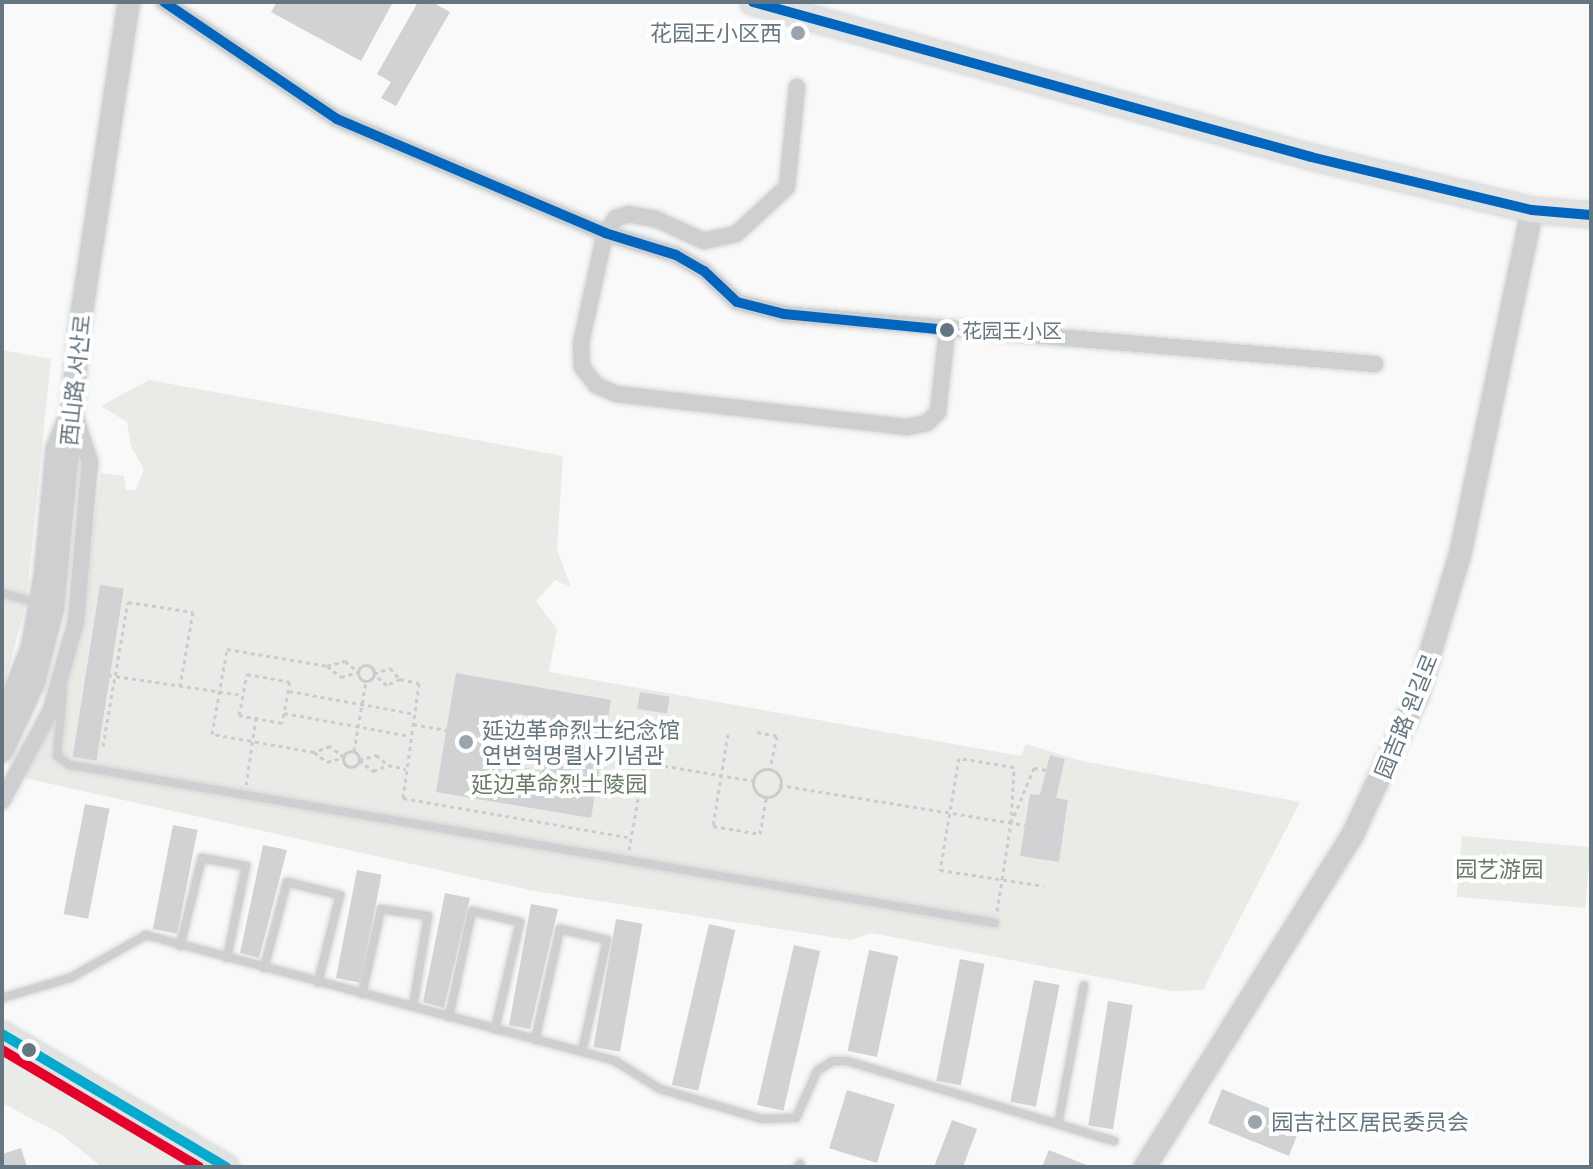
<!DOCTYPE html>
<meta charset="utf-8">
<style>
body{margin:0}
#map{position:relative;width:1593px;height:1169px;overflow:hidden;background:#f9f9f9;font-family:Ubuntu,"Noto Sans SC","Noto Sans KR",sans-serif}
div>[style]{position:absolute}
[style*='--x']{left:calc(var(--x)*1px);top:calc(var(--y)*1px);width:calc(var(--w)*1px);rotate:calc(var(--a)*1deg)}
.green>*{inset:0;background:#e8ebe6;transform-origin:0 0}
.building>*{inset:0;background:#d0d2d3;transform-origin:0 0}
.path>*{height:3px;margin-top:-1.5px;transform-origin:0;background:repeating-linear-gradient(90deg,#cbcccd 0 4px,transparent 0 8px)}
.path>.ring{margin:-1.5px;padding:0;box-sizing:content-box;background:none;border:3px solid #cbcccd;border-radius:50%}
.roads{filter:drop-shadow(0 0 2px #d5d6d7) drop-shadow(0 0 2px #d5d6d7)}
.service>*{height:8px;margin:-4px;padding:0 4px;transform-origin:4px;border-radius:4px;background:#cecfd0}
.minor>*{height:16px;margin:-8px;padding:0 8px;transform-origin:8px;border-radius:8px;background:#cecfd0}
.tertiary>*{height:22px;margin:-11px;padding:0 11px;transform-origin:11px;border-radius:11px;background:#cecfd0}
.secondary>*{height:24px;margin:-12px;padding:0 12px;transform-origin:12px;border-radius:12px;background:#e1e2e2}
.bus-1>*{height:10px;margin:-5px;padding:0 5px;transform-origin:5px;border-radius:5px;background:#0065bd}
.bus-2>*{height:10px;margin:-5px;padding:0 5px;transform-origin:5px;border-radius:5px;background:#00a9ce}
.bus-3>*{height:10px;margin:-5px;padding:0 5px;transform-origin:5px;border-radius:5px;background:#e4002b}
.dots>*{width:22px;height:22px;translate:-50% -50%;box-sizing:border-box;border:4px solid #fff;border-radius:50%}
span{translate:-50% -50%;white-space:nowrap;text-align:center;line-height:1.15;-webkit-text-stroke:8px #fff;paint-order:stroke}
.bus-label{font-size:20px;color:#657683}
.left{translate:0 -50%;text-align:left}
.poi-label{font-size:22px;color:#657683}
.right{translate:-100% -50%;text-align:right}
.street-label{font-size:22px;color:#657683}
.park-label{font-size:22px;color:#687a64}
.frame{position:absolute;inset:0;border:4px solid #657683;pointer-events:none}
</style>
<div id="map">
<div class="green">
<div style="clip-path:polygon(2px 350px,51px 359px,26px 603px,2px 694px)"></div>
<div style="clip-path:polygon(149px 380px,563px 456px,557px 550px,571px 587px,555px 580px,536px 601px,557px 629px,549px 672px,1021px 756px,1026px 744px,1082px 761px,1300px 802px,1203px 990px,1171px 991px,872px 933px,851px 940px,529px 890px,24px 778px,57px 711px,88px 570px,101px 473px,124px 476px,126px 490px,135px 490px,144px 470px,131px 446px,127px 422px,101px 406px)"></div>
<div style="left:1462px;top:836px;width:129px;height:61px;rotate:5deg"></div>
<div style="clip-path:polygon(2px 1056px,186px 1164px,187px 1167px,102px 1167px,61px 1134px,2px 1103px)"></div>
</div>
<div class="building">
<div style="clip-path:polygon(277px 2px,393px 2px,361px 61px,271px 12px)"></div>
<div style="clip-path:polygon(418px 2px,432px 2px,450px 12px,396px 106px,381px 98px,391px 82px,377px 74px)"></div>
<div style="left:100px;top:585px;width:24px;height:174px;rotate:9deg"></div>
<div style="clip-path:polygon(evenodd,456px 673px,611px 700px,591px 818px,436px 792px,456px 673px,514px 713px,553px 721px,551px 732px,576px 737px,571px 765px,544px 759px,542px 771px,504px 764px,506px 752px,487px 748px,492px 720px,512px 724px,514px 713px)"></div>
<div style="left:640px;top:692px;width:30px;height:17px;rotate:9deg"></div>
<div style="clip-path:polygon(1050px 755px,1065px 759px,1056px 798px,1068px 800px,1059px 862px,1020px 856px,1030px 794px,1040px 795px)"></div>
<div style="left:85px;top:804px;width:25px;height:112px;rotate:11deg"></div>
<div style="left:173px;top:825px;width:25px;height:106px;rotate:11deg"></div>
<div style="clip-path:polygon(263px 845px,287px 850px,259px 958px,240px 953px)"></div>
<div style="left:357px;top:870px;width:25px;height:110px;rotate:11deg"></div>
<div style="clip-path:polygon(445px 893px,470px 898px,444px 1008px,423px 1002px)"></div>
<div style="clip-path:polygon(531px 904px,558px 909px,530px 1029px,509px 1025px)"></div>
<div style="left:616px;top:919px;width:27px;height:130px;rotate:10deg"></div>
<div style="left:709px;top:924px;width:27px;height:165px;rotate:13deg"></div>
<div style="left:794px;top:945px;width:27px;height:164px;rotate:13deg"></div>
<div style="left:869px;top:950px;width:30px;height:103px;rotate:12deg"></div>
<div style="left:960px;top:959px;width:25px;height:124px;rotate:11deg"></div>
<div style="left:1034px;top:980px;width:26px;height:124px;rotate:11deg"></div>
<div style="left:1108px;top:1001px;width:25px;height:126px;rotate:9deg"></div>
<div style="left:1222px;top:1089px;width:87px;height:37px;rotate:22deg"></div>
<div style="left:847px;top:1090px;width:50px;height:61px;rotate:17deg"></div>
<div style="clip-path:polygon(952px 1120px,977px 1129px,963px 1167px,934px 1167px)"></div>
<div style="clip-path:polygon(21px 1148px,27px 1167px,4px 1167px,2px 1154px)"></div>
<div style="clip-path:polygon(1049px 1150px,1089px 1166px,1089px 1167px,1042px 1167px)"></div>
</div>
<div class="path">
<div class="ring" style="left:358px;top:665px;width:13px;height:13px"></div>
<div style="--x:327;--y:666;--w:18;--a:38"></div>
<div style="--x:341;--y:677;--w:18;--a:-16"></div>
<div style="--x:247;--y:674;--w:44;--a:10.5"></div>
<div style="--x:290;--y:682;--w:42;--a:101"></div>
<div style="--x:282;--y:723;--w:44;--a:-169.5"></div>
<div style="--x:239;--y:715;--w:42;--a:-79"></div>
<div style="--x:108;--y:675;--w:136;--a:8.4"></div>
<div style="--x:400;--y:679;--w:14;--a:155"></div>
<div style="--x:387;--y:685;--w:17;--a:-140"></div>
<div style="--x:374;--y:674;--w:17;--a:-21"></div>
<div style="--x:390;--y:668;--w:15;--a:48"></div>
<div style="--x:400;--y:679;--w:19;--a:12"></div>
<div style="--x:419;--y:683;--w:116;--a:97.9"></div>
<div style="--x:403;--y:798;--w:232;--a:9.9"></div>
<div style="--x:289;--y:691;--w:128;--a:10.3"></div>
<div style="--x:284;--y:713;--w:128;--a:10.3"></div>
<div style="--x:413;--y:724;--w:34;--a:10"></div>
<div style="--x:757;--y:732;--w:20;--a:11"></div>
<div style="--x:777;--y:736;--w:35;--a:102"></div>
<div style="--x:728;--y:734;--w:93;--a:99.3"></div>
<div style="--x:713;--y:826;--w:48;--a:9.7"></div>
<div style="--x:760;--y:834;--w:39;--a:-80"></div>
<div style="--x:103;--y:746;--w:146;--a:-80.2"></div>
<div style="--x:128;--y:602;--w:66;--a:8.7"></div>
<div style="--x:193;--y:612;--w:75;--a:100"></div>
<div style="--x:354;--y:751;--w:71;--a:-80.3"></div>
<div class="ring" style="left:343px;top:751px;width:13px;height:13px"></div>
<div style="--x:314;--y:752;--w:16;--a:38"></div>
<div style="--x:327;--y:762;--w:16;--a:-15"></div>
<div style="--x:601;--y:755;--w:156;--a:9.6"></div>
<div style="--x:344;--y:757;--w:18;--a:-142"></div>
<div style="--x:330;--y:746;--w:17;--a:159"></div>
<div style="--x:314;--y:752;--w:104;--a:-170"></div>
<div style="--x:212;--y:734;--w:86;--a:-80"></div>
<div style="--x:227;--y:649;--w:101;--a:9.6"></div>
<div style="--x:327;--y:666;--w:19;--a:-16"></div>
<div style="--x:345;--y:661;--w:17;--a:40"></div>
<div style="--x:359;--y:760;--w:18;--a:-16"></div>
<div style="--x:376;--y:755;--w:16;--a:40"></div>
<div style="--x:388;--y:765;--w:18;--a:13"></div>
<div style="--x:359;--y:760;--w:18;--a:38"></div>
<div style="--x:373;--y:771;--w:14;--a:-21"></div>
<div class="ring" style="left:753px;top:769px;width:25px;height:25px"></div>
<div style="--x:246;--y:785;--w:68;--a:-81.5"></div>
<div style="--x:779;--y:785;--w:249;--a:9.2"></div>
<div style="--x:1011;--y:823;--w:56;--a:-86.9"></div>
<div style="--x:1014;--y:767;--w:56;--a:-170.7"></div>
<div style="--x:959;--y:758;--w:114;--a:99.6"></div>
<div style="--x:940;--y:870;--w:105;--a:8.7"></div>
<div style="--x:629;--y:850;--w:133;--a:-80"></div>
<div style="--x:997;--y:911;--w:89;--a:-81"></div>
<div style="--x:1011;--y:823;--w:60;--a:-67.3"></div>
<div style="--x:1034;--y:768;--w:13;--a:9"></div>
</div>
<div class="roads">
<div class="service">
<div style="--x:2;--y:593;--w:36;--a:16"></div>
<div style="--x:63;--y:691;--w:65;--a:95.3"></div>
<div style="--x:57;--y:756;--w:16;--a:35"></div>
<div style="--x:70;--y:765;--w:938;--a:9.69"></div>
<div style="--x:180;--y:946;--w:91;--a:-76"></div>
<div style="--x:202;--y:858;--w:45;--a:10.3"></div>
<div style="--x:246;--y:866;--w:94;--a:101.7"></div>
<div style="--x:264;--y:968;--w:89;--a:-75"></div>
<div style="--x:287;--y:882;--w:55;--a:13.8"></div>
<div style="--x:340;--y:895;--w:90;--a:104.2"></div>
<div style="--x:362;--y:994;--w:87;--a:-77.4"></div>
<div style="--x:381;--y:909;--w:48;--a:8.5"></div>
<div style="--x:428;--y:916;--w:92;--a:99.4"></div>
<div style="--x:2;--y:998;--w:71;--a:-16.4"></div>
<div style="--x:70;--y:978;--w:87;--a:-29.5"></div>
<div style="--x:146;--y:935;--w:486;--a:15"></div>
<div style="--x:615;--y:1061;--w:53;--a:31.9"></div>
<div style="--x:660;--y:1089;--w:106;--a:16.4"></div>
<div style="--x:762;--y:1119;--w:34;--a:-2"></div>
<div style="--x:796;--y:1118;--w:51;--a:-65.9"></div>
<div style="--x:817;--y:1071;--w:19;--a:-32"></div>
<div style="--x:833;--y:1061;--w:14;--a:0"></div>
<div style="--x:847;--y:1061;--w:279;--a:16.7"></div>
<div style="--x:449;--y:1017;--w:108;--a:-77.8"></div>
<div style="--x:472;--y:911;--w:49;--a:12.9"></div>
<div style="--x:520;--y:922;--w:110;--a:103.2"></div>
<div style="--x:535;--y:1040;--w:114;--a:-77.3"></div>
<div style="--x:560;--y:929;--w:48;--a:13.2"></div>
<div style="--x:607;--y:940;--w:115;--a:102.6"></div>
<div style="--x:1058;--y:1124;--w:141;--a:-79.4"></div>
<div style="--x:798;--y:1167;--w:4;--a:-56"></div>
</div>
<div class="minor">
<div style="--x:164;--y:2;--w:209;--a:34.1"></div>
<div style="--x:337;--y:119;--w:291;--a:23"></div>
<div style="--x:605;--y:233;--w:74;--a:17.2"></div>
<div style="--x:676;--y:255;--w:32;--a:30"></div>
<div style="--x:704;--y:271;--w:45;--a:43.2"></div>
<div style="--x:737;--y:302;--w:49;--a:14.3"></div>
<div style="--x:784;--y:314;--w:593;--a:4.84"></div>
<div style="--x:797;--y:87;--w:100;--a:95.7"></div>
<div style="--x:787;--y:187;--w:69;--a:137.3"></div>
<div style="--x:736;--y:234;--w:33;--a:168"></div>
<div style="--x:704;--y:241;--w:53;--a:-155.4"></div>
<div style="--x:656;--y:219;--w:27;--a:-170"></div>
<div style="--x:629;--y:214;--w:14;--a:163"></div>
<div style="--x:616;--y:218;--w:19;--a:126"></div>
<div style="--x:605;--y:233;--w:113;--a:102.3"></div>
<div style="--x:581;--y:343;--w:24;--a:88"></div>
<div style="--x:582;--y:367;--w:23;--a:52"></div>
<div style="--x:596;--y:385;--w:22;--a:24"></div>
<div style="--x:616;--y:394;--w:293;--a:6.5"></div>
<div style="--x:907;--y:427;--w:20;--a:-11"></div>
<div style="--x:927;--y:423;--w:16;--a:-45"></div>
<div style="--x:938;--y:412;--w:82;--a:-83.7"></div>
<div style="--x:2;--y:715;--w:73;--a:-68.3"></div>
<div style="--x:29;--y:647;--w:74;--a:-79.9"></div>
<div style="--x:42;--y:574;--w:127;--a:-84.6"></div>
<div style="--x:54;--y:448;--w:29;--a:-68"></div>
<div style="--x:2;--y:801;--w:103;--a:-61.7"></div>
<div style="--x:51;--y:710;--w:92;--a:-74.3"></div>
<div style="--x:76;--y:621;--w:160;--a:-85"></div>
<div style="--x:90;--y:462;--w:58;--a:-108.1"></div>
</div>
<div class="tertiary">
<div style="--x:2;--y:751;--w:76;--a:-65.1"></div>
<div style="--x:34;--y:682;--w:76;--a:-75.6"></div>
<div style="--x:53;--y:608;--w:278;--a:-84.6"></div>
<div style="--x:79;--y:331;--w:333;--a:-81.4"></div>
<div style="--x:1145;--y:1167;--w:393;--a:-58"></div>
<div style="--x:1353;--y:834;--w:151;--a:-65"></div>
<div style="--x:1417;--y:697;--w:148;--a:-73.2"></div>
<div style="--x:1460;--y:555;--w:352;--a:-78.2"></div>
</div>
<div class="secondary">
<div style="--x:753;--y:2;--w:579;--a:15.52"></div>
<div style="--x:1311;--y:157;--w:227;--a:13.5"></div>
<div style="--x:1532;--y:210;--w:59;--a:4.8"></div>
<div style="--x:2;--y:1034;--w:261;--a:30.7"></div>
</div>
</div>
<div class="bus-1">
<div style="--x:164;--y:2;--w:209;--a:34.1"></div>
<div style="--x:337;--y:119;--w:291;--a:23"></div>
<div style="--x:605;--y:233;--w:74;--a:17.2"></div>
<div style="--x:676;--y:255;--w:32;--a:30"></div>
<div style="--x:704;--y:271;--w:45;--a:43.2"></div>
<div style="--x:737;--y:302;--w:49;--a:14.3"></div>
<div style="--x:784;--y:314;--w:164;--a:5.6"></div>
<div style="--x:753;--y:2;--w:579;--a:15.52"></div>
<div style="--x:1311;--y:157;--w:227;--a:13.5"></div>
<div style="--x:1532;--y:210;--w:59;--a:4.8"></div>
</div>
<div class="bus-2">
<div style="--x:2;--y:1034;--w:261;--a:30.7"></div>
</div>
<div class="bus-3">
<div style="--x:2;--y:1050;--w:229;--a:30.7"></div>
</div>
<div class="dots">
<div style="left:798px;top:33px;background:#99a4ac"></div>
<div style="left:947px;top:330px;background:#657683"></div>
<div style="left:466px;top:742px;background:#99a4ac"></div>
<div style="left:29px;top:1050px;background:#657683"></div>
<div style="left:1255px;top:1122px;background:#99a4ac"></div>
</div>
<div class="bus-label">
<span class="left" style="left:962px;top:330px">花园王小区</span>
</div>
<div class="poi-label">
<span class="right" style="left:782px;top:33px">花园王小区西</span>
<span class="left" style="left:482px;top:742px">延边革命烈士纪念馆<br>연변혁명렬사기념관</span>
<span class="left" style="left:1271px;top:1122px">园吉社区居民委员会</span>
</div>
<div class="street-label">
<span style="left:75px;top:380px;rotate:-84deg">西山路 서산로</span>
<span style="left:1406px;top:716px;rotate:-68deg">园吉路 원길로</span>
</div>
<div class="park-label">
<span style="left:559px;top:784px">延边革命烈士陵园</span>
<span style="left:1499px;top:869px">园艺游园</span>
</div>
<div class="frame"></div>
</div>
